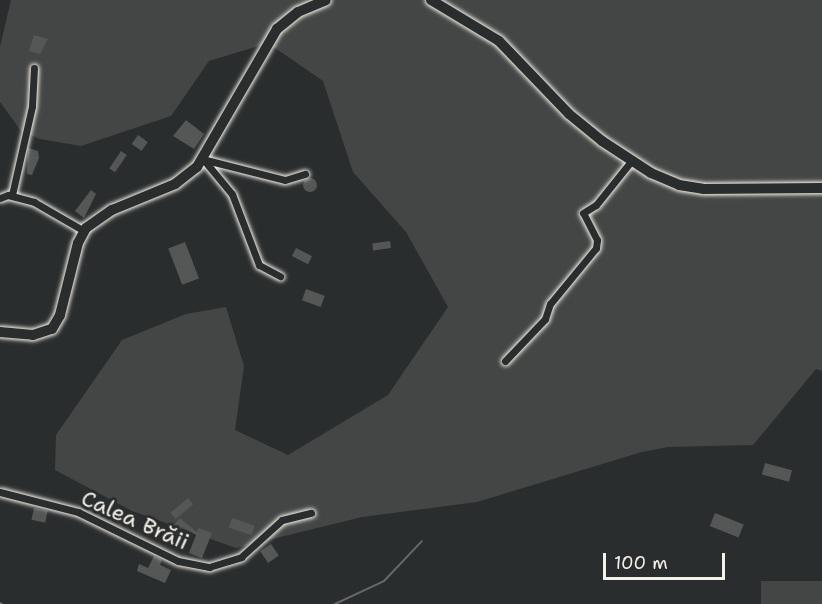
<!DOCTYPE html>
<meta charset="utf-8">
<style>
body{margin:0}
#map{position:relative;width:822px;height:604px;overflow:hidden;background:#2a2d2e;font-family:"Shantell Sans",sans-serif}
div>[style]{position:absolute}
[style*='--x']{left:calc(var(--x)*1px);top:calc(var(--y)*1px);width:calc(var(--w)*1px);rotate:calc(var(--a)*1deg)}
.green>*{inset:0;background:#444645;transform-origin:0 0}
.stream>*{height:2px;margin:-1px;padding:0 1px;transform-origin:1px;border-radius:1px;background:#676866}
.building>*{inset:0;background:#555756;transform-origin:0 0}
.round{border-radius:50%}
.roads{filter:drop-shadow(0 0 2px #f4f1e8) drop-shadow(0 0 2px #f4f1e8)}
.minor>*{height:7px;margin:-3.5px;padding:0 3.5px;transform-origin:3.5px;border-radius:3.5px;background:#2a2d2e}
.secondary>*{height:10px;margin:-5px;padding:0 5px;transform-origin:5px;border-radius:5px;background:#2a2d2e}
span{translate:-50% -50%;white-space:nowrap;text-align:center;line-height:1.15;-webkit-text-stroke:6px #2a2d2e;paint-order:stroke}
.street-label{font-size:22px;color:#f4f1e8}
.scale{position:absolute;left:603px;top:553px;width:122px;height:27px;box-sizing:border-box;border:3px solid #f4f1e8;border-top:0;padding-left:8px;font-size:18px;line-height:21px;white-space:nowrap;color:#f4f1e8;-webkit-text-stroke:4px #2a2d2e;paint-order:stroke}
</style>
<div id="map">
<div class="green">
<div style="clip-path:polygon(11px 0,822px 0,822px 371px,816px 369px,753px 445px,668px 447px,642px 452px,477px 502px,362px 517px,236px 548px,132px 511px,55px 470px,56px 435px,122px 340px,186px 314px,226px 307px,244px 366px,235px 430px,288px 455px,388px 395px,448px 307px,406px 232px,353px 172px,323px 81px,268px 43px,209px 61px,171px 116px,81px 146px,40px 139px,21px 131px,0 102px,0 47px)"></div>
<div style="left:822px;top:581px;width:23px;height:61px;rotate:90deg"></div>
</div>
<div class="stream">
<div style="--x:0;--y:603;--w:2;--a:27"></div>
<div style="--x:335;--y:604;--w:54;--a:-25.1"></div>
<div style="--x:384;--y:581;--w:55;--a:-46.5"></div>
</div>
<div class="building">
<div style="clip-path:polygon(34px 35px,48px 39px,40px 54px,29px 51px)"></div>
<div style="clip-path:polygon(186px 120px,204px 134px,194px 149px,173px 136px)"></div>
<div style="left:138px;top:135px;width:12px;height:11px;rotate:35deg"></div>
<div style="clip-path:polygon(28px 148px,38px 151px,39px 158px,32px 175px,27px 174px)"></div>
<div style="left:121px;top:151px;width:7px;height:21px;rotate:34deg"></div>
<div class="round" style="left:303px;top:178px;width:14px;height:14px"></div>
<div style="clip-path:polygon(91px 190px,96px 194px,84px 218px,75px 211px)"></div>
<div style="left:390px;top:241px;width:7px;height:18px;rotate:82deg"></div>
<div style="left:185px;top:242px;width:39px;height:18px;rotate:69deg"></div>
<div style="left:296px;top:248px;width:18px;height:9px;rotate:27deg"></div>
<div style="left:306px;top:289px;width:20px;height:12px;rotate:20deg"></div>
<div style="left:765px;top:463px;width:28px;height:12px;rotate:15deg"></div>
<div style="left:188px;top:498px;width:8px;height:23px;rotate:50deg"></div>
<div style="left:34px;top:508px;width:14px;height:12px;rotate:12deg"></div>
<div style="left:715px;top:513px;width:31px;height:14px;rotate:22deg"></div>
<div style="clip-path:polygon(180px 518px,197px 532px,198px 528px,212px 533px,202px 558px,189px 553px,196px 535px,182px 527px,173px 539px,167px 533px)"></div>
<div style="left:232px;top:518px;width:24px;height:10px;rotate:19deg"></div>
<div style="left:271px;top:544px;width:14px;height:13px;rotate:56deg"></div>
<div style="clip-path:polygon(154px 556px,162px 560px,160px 565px,171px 570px,165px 583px,137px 571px,139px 564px,148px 568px)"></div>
</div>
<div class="roads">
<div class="minor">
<div style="--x:203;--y:159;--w:45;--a:50.4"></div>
<div style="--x:232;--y:194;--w:76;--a:69.2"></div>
<div style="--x:259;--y:265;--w:24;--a:28"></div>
<div style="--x:206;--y:160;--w:81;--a:14.2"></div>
<div style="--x:285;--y:180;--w:21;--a:-17"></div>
<div style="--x:12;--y:195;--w:91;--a:-77.3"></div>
<div style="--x:32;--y:106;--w:38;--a:-87"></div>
<div style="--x:0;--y:198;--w:9;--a:-21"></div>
<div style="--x:8;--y:195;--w:27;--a:15"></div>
<div style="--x:34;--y:202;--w:58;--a:30.1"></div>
<div style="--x:505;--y:361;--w:58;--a:-46.4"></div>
<div style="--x:545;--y:319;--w:16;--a:-72"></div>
<div style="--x:550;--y:304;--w:72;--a:-50.6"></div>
<div style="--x:596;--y:248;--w:8;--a:-83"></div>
<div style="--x:597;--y:240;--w:30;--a:-117"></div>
<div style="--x:583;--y:213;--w:15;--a:-32"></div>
<div style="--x:596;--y:205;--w:58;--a:-51.3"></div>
<div style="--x:0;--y:492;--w:81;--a:14.4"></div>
<div style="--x:78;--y:512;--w:111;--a:26.1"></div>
<div style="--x:178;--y:561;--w:32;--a:11"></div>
<div style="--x:209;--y:567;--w:34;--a:-17"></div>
<div style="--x:241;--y:557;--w:55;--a:-42.1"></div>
<div style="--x:282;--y:520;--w:30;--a:-14"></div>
</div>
<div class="secondary">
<div style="--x:431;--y:0;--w:79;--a:31.1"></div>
<div style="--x:499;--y:41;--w:101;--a:46.2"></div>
<div style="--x:569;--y:114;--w:43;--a:39.3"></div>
<div style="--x:602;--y:141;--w:59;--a:33.1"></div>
<div style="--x:651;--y:173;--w:30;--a:23"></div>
<div style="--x:679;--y:185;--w:24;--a:9"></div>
<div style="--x:703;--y:189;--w:119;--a:-0.5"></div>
<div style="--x:0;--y:332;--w:33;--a:5"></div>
<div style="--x:33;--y:335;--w:20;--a:-18"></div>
<div style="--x:52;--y:329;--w:16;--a:-60"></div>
<div style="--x:60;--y:315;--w:74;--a:-76"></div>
<div style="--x:78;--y:243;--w:17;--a:-62"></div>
<div style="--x:86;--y:228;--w:32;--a:-35"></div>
<div style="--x:112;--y:210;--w:68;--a:-22.4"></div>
<div style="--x:175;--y:184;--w:28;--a:-38"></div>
<div style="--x:197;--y:167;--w:160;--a:-59.9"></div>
<div style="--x:277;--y:29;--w:27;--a:-39"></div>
<div style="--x:298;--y:12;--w:30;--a:-23"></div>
</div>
</div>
<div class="street-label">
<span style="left:135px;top:520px;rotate:24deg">Calea Brăii</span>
</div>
<div class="scale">100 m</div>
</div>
